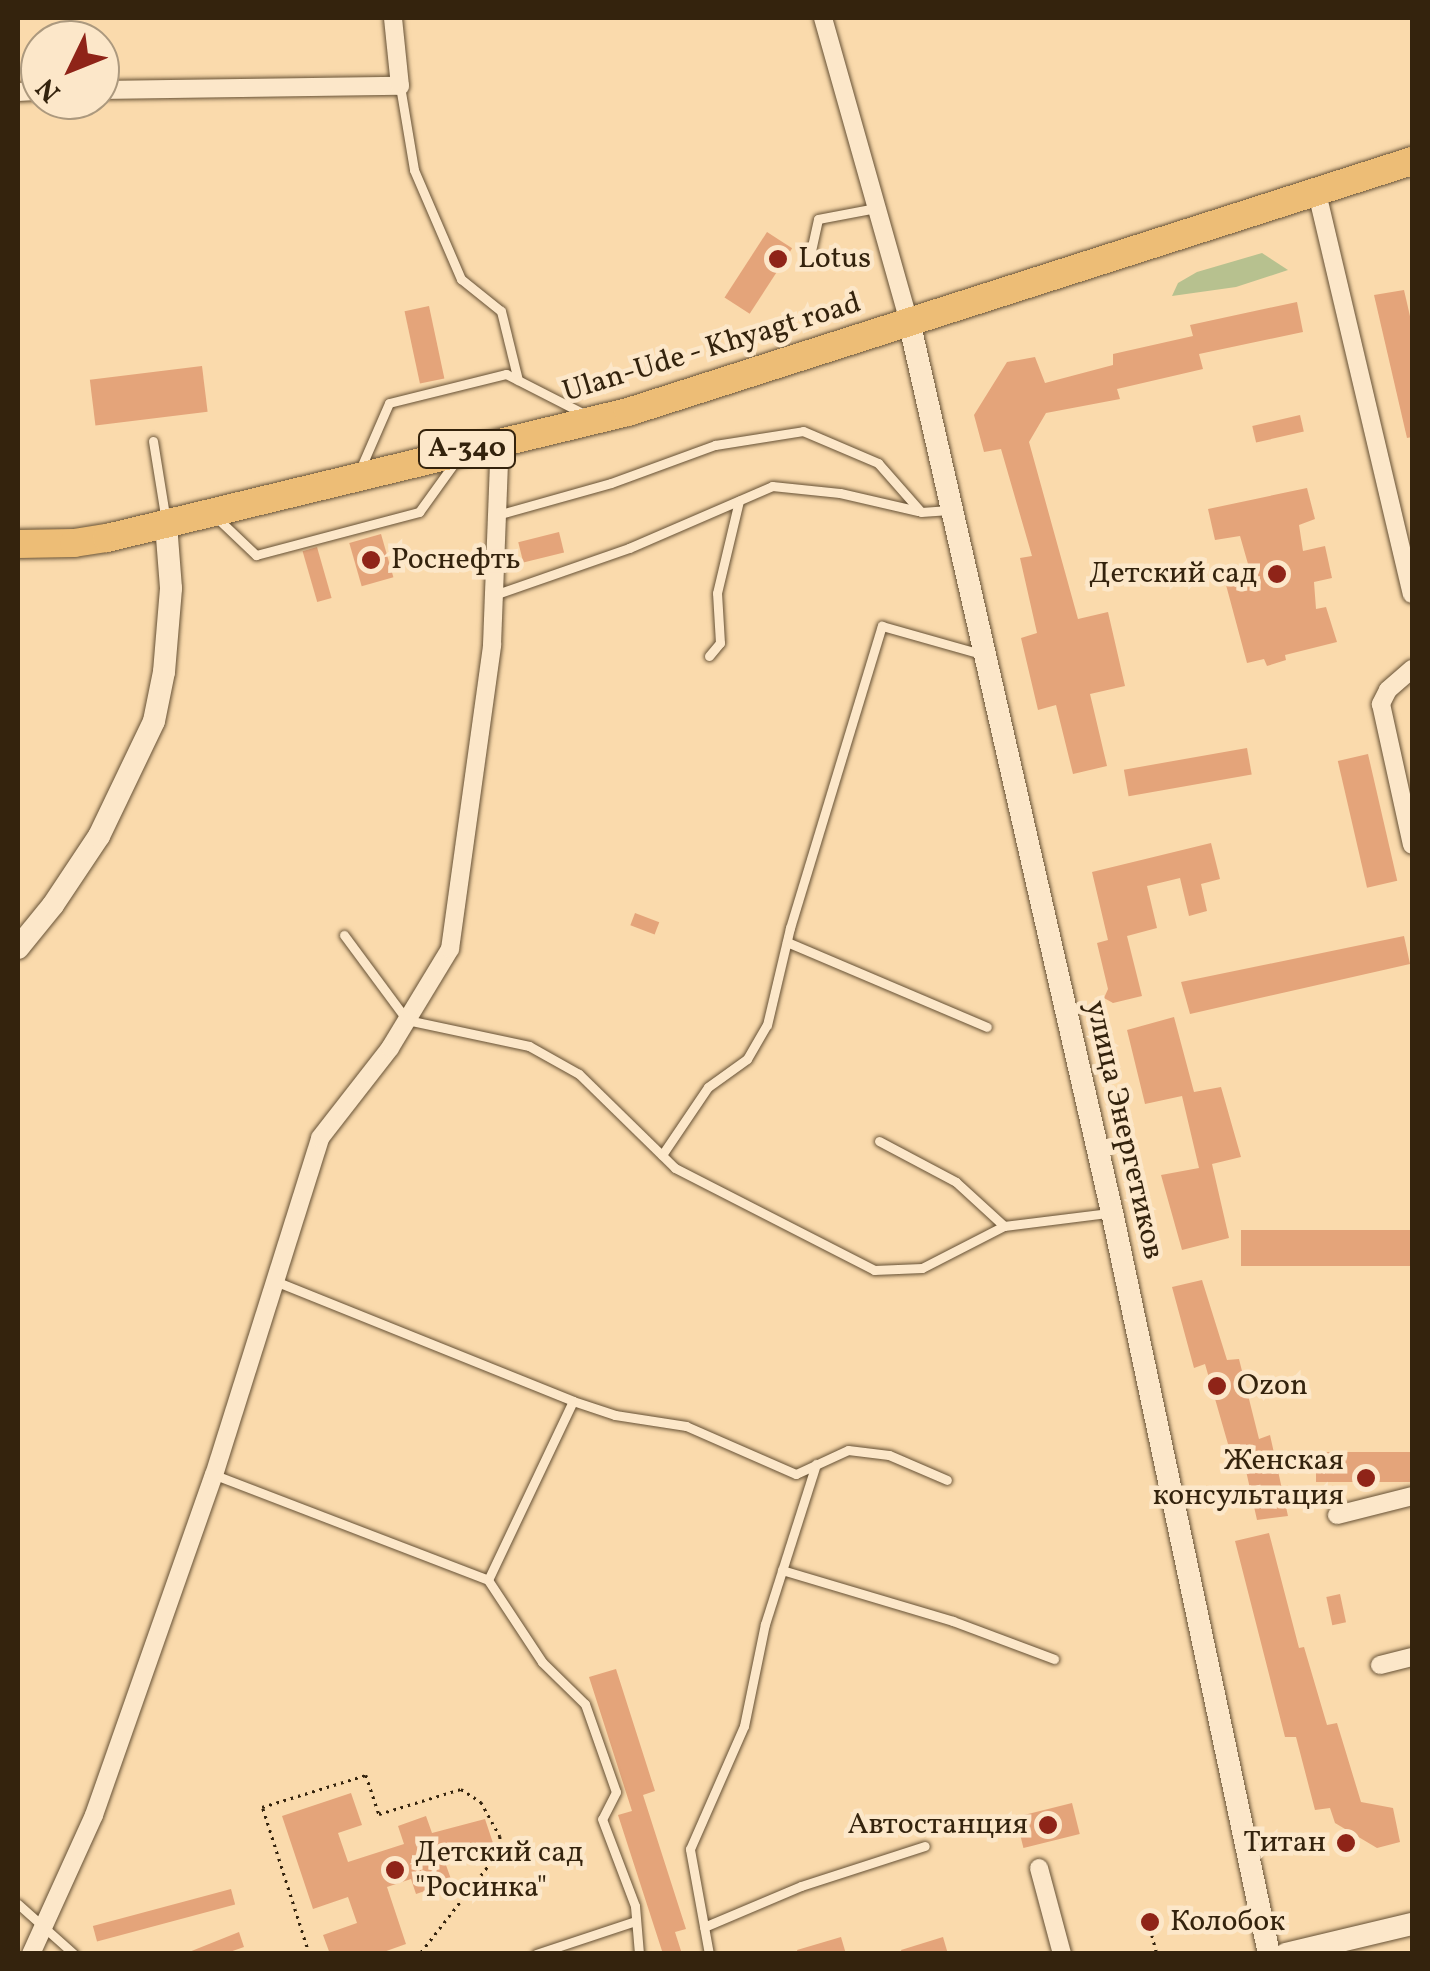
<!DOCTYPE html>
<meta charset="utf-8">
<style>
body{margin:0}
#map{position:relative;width:1430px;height:1971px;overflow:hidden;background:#fadaac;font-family:Vollkorn,serif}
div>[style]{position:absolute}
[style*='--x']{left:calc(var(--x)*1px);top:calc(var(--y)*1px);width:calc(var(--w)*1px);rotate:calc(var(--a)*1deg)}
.green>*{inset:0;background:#b7c18f}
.building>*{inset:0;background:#e4a47a;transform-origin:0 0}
.path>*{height:2.5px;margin-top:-1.25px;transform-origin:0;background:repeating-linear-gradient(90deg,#34230d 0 2.5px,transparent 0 7.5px)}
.roads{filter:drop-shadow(0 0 2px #665135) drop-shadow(0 0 2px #665135)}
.service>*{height:9px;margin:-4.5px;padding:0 4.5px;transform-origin:4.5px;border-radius:4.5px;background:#fce7c9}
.minor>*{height:18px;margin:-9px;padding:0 9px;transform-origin:9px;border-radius:9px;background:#fce7c9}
.tertiary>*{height:22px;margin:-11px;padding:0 11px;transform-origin:11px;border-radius:11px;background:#fce7c9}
.trunk>*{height:28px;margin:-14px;padding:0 14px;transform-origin:14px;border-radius:14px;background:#edbd76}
.dots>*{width:28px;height:28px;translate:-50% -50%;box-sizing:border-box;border:5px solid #fce7c9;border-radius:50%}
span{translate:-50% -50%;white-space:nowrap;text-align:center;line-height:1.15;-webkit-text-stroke:9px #fce7c9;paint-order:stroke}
.shield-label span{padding:2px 8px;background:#fce7c9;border:2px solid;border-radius:8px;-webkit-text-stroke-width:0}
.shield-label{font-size:28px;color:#34230d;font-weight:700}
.poi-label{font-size:30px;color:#34230d}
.left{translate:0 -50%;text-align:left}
.right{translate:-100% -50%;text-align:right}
.street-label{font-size:30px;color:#34230d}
.frame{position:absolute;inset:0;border:20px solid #34230d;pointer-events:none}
.north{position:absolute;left:20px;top:20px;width:100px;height:100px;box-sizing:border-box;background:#fce7c9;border:2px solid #ac997e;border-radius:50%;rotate:227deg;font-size:28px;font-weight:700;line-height:40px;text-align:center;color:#34230d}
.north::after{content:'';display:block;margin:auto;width:35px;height:45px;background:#8f2418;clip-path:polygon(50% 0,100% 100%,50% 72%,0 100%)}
</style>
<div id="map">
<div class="green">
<div style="clip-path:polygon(1262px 253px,1288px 270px,1236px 287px,1172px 296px,1178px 283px,1197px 272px)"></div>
</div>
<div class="building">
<div style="left:767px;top:232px;width:30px;height:78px;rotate:33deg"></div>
<div style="clip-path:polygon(1404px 290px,1412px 325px,1412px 437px,1407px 438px,1374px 295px)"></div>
<div style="clip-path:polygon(1297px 302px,1303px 332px,1199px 354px,1203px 369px,1117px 389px,1120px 399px,1046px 413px,1029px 442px,1078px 619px,1108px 612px,1125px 686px,1090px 694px,1107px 766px,1073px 774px,1056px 705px,1038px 710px,1021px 638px,1037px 633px,1020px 558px,1032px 556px,1001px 449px,984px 452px,974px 415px,1007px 362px,1035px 357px,1045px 383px,1113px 365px,1113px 354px,1193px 336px,1190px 325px)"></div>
<div style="left:429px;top:306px;width:74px;height:25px;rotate:78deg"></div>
<div style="left:202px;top:366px;width:46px;height:113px;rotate:83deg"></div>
<div style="left:1300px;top:415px;width:17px;height:49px;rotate:77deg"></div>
<div style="clip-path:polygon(1307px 488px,1315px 519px,1299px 525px,1303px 551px,1325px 546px,1332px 578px,1314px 582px,1316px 609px,1326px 607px,1337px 642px,1285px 655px,1286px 660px,1267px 666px,1264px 659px,1247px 663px,1222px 570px,1248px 564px,1240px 536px,1215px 540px,1208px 509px)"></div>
<div style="left:559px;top:532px;width:21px;height:42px;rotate:76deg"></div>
<div style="left:381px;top:534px;width:45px;height:33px;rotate:74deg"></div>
<div style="left:317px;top:547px;width:53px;height:15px;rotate:74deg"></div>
<div style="left:1247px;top:748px;width:27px;height:125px;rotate:80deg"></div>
<div style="left:1368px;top:754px;width:130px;height:31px;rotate:77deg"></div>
<div style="clip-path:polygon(1211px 843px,1220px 879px,1201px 884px,1207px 911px,1189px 916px,1180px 878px,1147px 886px,1157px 928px,1127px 936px,1142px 996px,1113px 1003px,1104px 998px,1108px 989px,1097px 943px,1108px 940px,1092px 872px)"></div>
<div style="left:635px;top:913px;width:26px;height:13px;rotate:21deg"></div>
<div style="clip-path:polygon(1404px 936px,1410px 964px,1190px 1014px,1181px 982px)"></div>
<div style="clip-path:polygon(1174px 1017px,1194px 1092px,1221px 1087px,1241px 1157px,1212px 1164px,1229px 1238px,1182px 1250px,1161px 1175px,1199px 1168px,1182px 1096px,1145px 1104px,1127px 1030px)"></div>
<div style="left:1412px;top:1230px;width:36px;height:171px;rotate:90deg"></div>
<div style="clip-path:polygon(1202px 1280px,1227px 1360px,1239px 1359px,1259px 1439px,1270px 1435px,1288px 1516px,1257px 1520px,1240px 1444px,1228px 1444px,1205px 1364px,1194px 1368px,1172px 1287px)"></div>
<div style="left:1412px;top:1452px;width:30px;height:96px;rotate:90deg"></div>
<div style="clip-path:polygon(1269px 1533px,1299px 1648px,1304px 1647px,1327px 1725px,1337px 1723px,1361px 1802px,1393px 1808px,1400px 1842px,1377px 1848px,1335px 1823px,1330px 1808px,1315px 1810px,1296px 1737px,1285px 1737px,1235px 1541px)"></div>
<div style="left:1340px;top:1594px;width:29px;height:14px;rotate:78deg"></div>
<div style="clip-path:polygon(616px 1669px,655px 1791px,643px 1795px,686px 1929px,675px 1932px,682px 1954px,663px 1954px,618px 1815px,632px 1811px,589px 1677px)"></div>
<div style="clip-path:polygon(351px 1793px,362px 1825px,338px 1833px,348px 1862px,404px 1844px,398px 1826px,426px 1816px,432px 1833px,485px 1819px,495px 1849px,446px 1865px,452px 1882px,416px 1894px,411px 1879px,387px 1887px,406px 1944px,378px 1954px,330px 1954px,323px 1935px,357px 1923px,348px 1897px,313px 1909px,282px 1816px)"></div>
<div style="left:1072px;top:1803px;width:32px;height:58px;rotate:76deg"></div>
<div style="left:231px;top:1889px;width:16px;height:143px;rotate:75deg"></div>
<div style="clip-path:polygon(239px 1932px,244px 1947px,224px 1954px,184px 1954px)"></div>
<div style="clip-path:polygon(841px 1937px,846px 1954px,798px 1954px,797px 1950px)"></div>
<div style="clip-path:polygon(943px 1937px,948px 1954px,902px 1954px,901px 1950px)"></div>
</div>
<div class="path">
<div style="--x:1152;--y:1935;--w:20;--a:75"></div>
<div style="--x:309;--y:1954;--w:154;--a:-107.7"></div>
<div style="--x:262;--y:1807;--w:109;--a:-17.1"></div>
<div style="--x:366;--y:1775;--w:41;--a:71.6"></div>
<div style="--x:379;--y:1814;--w:86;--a:-17"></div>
<div style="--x:461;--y:1789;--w:24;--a:33"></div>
<div style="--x:481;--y:1802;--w:39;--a:61"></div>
<div style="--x:500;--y:1836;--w:14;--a:86"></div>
<div style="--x:501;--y:1850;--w:132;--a:127.9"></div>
</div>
<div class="roads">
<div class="service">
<div style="--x:400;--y:86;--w:85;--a:80.5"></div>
<div style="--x:414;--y:170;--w:119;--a:66.7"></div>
<div style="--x:461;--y:279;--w:51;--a:38.7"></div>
<div style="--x:501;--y:311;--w:71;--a:76.2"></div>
<div style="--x:809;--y:260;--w:42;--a:-77.6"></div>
<div style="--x:818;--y:219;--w:59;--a:-10.7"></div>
<div style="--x:153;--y:441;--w:81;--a:80.8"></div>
<div style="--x:359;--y:472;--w:75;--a:-66.5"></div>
<div style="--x:389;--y:403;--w:121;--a:-13.9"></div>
<div style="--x:506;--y:374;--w:88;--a:27.1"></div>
<div style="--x:497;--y:515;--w:118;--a:-15.7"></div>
<div style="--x:611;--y:483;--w:111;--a:-20.1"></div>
<div style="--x:715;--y:445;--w:89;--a:-9"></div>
<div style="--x:803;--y:431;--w:82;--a:23.1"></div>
<div style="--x:878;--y:463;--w:65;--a:48.7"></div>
<div style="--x:921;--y:512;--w:32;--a:-4"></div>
<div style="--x:217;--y:518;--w:54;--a:43.5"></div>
<div style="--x:256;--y:555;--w:169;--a:-14.8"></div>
<div style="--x:419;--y:512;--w:62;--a:-54.2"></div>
<div style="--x:494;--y:595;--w:143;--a:-19.2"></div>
<div style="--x:629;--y:548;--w:156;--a:-23.4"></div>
<div style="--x:772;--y:486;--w:68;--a:5.9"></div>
<div style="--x:840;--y:493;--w:80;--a:13"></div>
<div style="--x:709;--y:656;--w:17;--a:-50"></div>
<div style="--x:720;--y:643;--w:50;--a:-93.4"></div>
<div style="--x:717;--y:593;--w:95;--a:-76.6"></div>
<div style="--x:344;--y:935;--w:106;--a:53.5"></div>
<div style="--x:407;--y:1020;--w:125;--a:12"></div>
<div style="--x:529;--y:1046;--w:57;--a:29.2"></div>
<div style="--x:579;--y:1074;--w:134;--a:44.4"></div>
<div style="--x:675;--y:1168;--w:224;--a:27.1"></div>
<div style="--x:874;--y:1270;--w:48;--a:-2.4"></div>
<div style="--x:922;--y:1268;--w:92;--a:-27.1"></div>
<div style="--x:1004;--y:1226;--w:106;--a:-7.1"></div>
<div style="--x:787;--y:942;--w:217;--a:23"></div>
<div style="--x:879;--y:1141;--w:87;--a:28"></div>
<div style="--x:956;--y:1182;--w:65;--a:42.5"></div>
<div style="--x:662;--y:1155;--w:82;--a:-55.9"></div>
<div style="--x:708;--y:1087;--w:48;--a:-35.7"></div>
<div style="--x:747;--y:1059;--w:39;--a:-60"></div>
<div style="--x:767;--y:1025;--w:100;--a:-76.7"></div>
<div style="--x:790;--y:928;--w:316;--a:-73.1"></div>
<div style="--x:882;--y:626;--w:103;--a:15.8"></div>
<div style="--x:275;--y:1281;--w:321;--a:21.9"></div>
<div style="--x:573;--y:1401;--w:44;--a:18.4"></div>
<div style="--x:615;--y:1415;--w:72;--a:8.8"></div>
<div style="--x:686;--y:1426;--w:120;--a:23.6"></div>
<div style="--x:796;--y:1474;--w:57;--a:-24.8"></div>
<div style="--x:848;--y:1450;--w:41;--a:7"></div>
<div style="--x:889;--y:1455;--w:63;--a:23.3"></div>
<div style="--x:573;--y:1401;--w:198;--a:115.4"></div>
<div style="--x:488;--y:1580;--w:98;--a:56.6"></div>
<div style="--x:542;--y:1662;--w:60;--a:44.3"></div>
<div style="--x:585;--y:1704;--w:93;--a:70.6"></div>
<div style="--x:616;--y:1792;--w:30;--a:117"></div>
<div style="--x:602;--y:1819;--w:93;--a:69.2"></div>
<div style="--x:635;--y:1906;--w:48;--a:85.2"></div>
<div style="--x:215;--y:1475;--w:292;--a:21"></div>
<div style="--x:782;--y:1570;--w:178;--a:16.6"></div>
<div style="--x:953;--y:1621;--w:108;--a:20.6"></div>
<div style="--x:18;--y:1904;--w:75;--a:41.8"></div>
<div style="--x:704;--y:1927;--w:105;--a:-22.9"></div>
<div style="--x:801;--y:1886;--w:130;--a:-17.9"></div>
<div style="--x:536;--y:1954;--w:104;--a:-18.4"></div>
<div style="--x:709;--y:1954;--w:107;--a:-100.3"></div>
<div style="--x:690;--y:1849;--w:134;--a:-66.3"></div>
<div style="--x:744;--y:1726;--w:104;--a:-78.4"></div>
<div style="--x:765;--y:1624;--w:168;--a:-72.3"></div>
</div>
<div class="minor">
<div style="--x:823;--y:18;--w:315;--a:74.2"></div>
<div style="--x:100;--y:90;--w:300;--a:-0.8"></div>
<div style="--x:400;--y:86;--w:68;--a:-95.9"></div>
<div style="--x:18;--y:92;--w:22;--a:-3"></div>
<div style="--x:1317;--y:193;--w:412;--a:76.7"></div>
<div style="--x:1412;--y:669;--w:32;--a:139"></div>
<div style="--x:1388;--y:690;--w:16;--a:117"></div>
<div style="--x:1381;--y:704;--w:144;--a:77.6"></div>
<div style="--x:1337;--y:1515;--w:77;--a:-14.2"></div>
<div style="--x:1380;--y:1665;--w:33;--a:-14"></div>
<div style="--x:1039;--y:1868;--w:89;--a:75"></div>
<div style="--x:31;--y:1954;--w:153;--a:-65.6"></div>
<div style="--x:94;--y:1815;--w:361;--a:-70.6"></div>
<div style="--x:214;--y:1475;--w:353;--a:-72.5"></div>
<div style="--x:320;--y:1138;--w:114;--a:-52.1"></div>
<div style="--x:390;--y:1048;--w:116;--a:-58.8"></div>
<div style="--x:450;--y:949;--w:307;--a:-82.1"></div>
<div style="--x:492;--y:645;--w:204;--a:-87.8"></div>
</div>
<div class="tertiary">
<div style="--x:909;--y:321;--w:914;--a:77.17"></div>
<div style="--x:1112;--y:1212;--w:758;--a:78.05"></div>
<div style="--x:18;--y:948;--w:55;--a:-50.9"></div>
<div style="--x:53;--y:905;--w:83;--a:-56.3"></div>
<div style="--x:99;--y:836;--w:127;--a:-64.4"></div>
<div style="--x:154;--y:721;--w:50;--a:-78.5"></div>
<div style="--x:164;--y:672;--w:84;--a:-85.2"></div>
<div style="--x:171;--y:588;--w:64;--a:-94.5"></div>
<div style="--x:1286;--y:1954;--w:130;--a:-13.4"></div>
</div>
<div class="trunk">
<div style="--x:18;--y:544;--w:56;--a:-1"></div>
<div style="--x:74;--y:543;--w:33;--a:-9"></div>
<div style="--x:107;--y:538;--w:536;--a:-13.6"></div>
<div style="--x:628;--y:412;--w:823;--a:-17.75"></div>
</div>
</div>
<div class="dots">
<div style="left:778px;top:259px;background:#8f2418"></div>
<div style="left:371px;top:560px;background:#8f2418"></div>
<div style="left:1277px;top:574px;background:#8f2418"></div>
<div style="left:1217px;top:1386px;background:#8f2418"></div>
<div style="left:1366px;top:1478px;background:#8f2418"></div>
<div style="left:1048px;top:1825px;background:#8f2418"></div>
<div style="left:1346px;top:1843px;background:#8f2418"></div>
<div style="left:395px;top:1870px;background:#8f2418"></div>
<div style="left:1150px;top:1922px;background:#8f2418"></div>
</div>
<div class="shield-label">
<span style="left:467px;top:449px">А-340</span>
</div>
<div class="poi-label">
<span class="left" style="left:798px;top:259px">Lotus</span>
<span class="left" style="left:391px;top:560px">Роснефть</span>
<span class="right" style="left:1257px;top:574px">Детский сад</span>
<span class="left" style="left:1237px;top:1386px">Ozon</span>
<span class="right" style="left:1344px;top:1478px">Женская<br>консультация</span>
<span class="right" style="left:1028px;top:1825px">Автостанция</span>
<span class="right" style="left:1326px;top:1843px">Титан</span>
<span class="left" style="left:415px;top:1870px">Детский сад<br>"Росинка"</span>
<span class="left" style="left:1170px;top:1922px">Колобок</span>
</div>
<div class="street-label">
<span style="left:712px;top:348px;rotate:-17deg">Ulan-Ude - Khyagt road</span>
<span style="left:1124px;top:1130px;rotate:77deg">улица Энергетиков</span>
</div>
<div class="frame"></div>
<div class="north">N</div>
</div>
